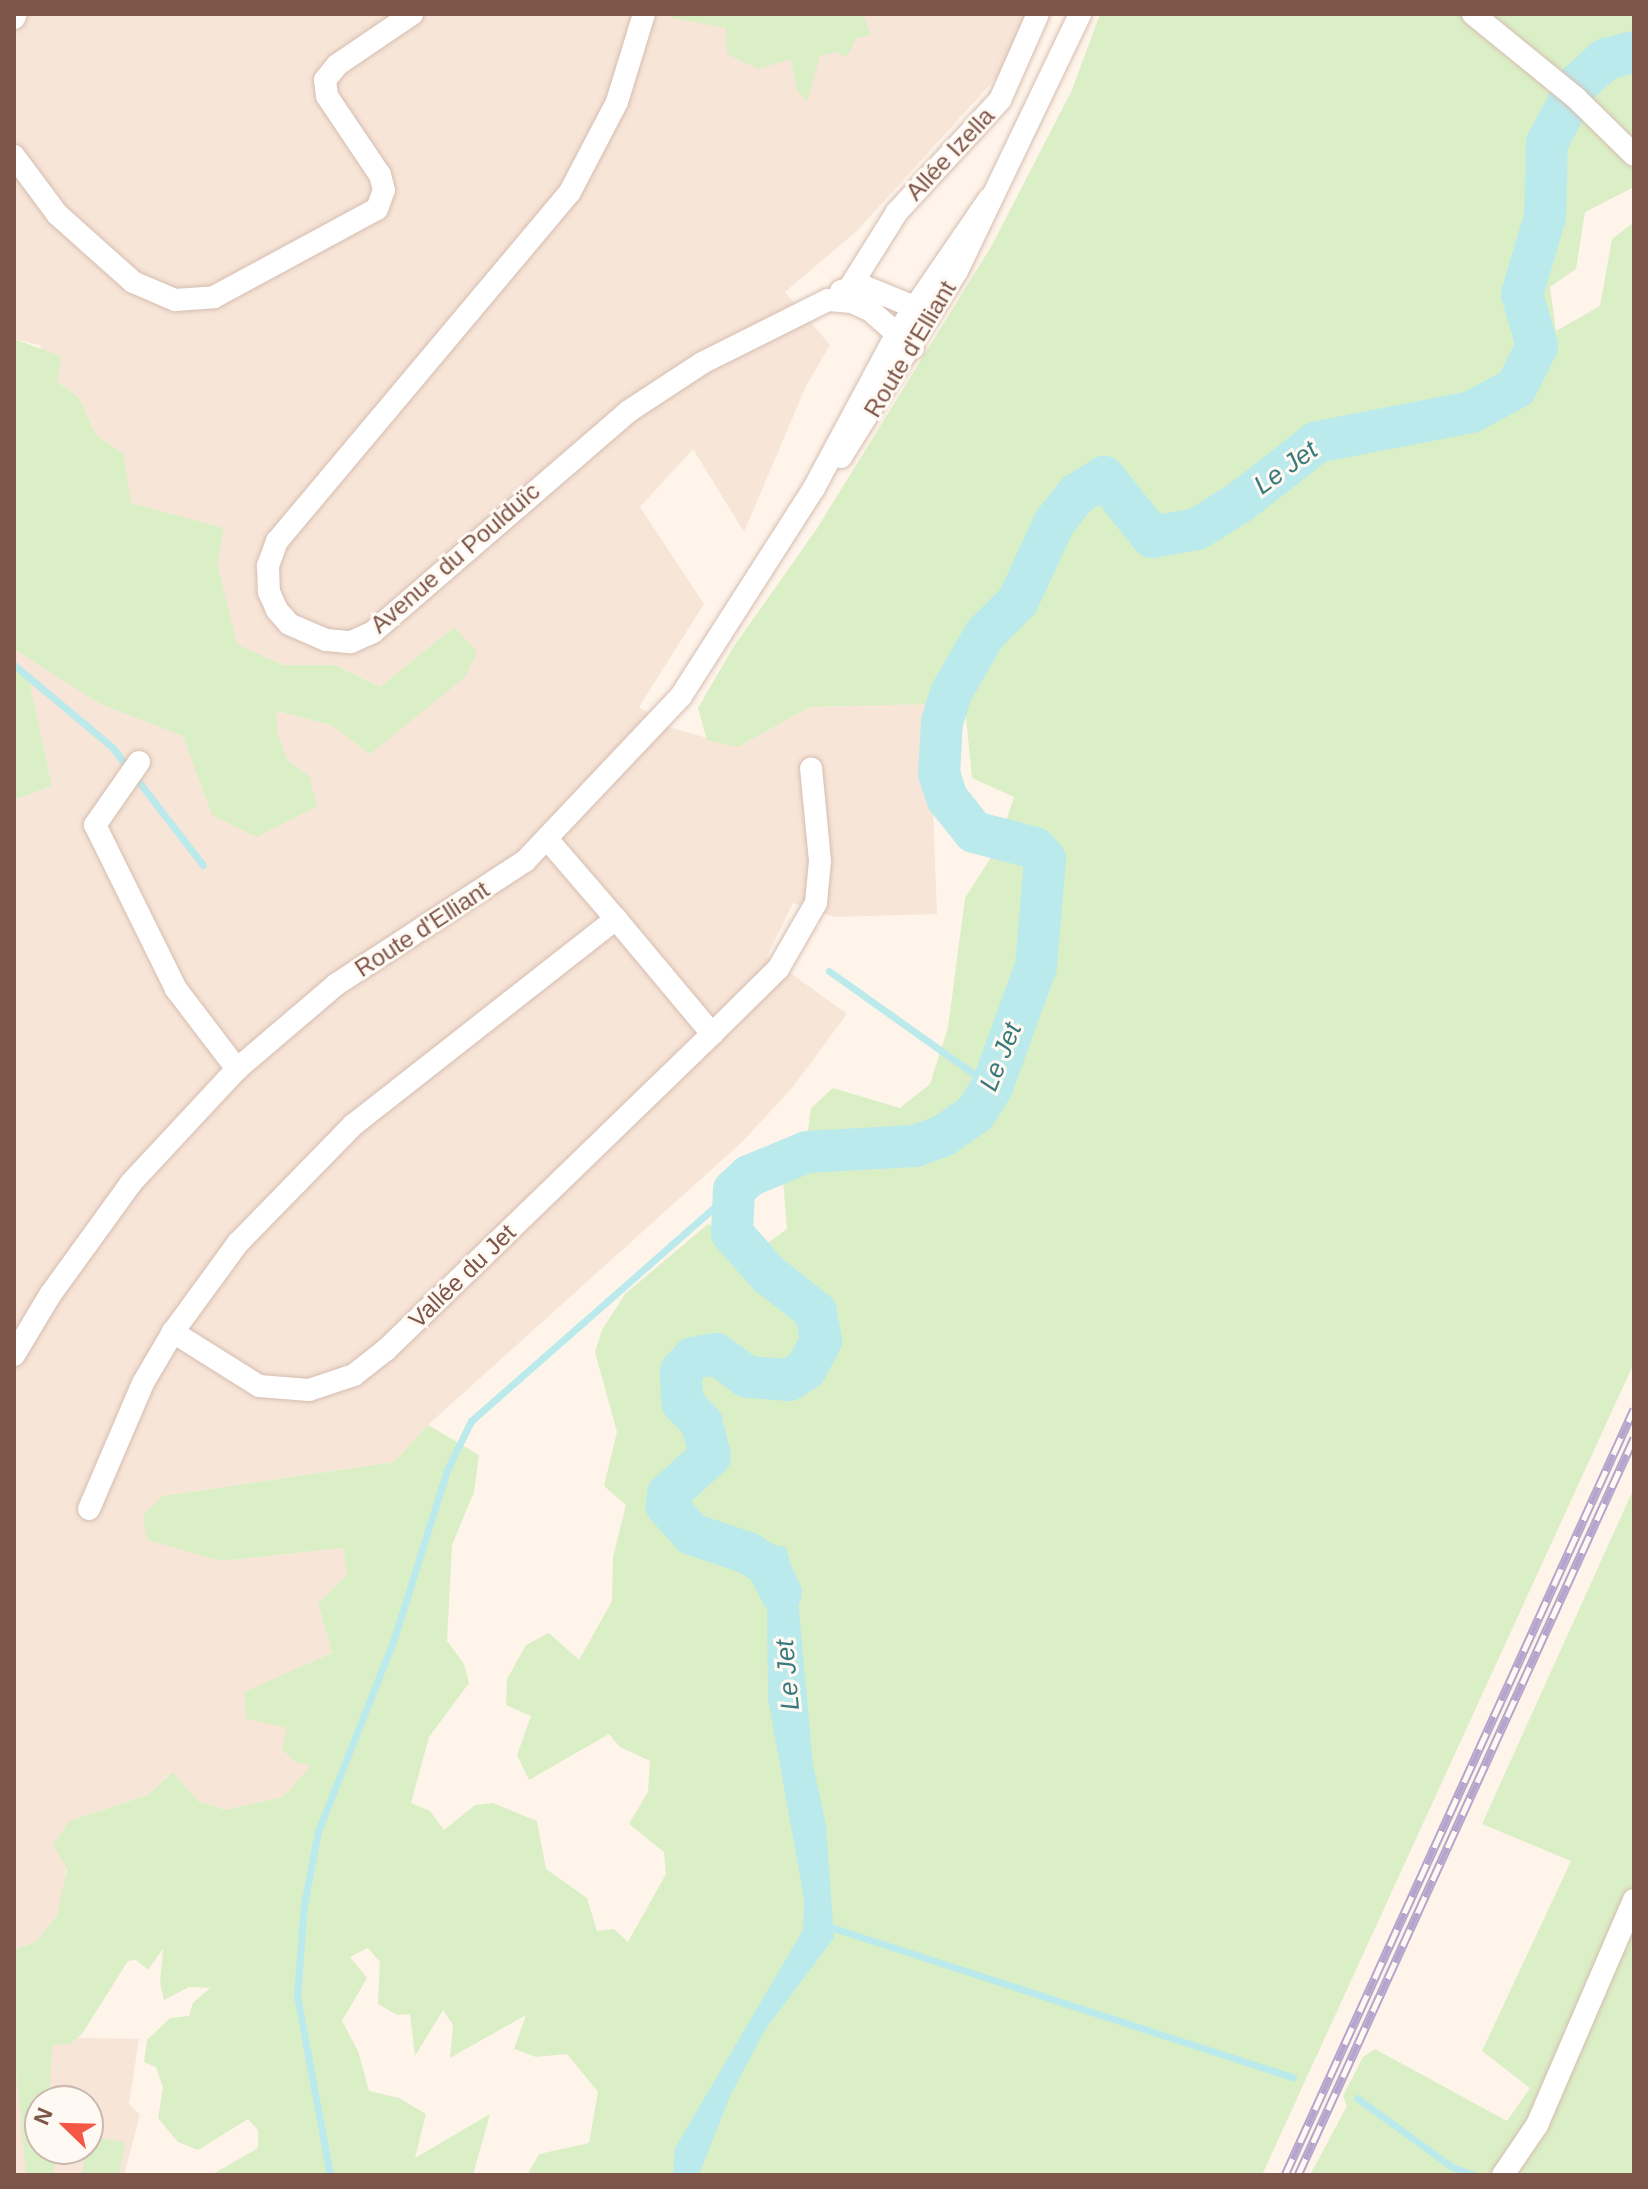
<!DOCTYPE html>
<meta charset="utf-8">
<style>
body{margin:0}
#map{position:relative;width:1648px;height:2189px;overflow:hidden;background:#fef4ea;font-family:Helvetica,sans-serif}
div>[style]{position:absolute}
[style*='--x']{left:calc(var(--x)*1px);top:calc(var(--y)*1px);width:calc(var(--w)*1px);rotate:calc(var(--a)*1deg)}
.residential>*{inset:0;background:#f7e5d8}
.green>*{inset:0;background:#dbefc6}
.water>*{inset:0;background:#bbeaec}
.stream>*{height:7px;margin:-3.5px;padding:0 3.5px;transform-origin:3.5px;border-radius:3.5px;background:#bbeaec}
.river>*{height:42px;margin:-21px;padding:0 21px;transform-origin:21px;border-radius:21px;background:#bbeaec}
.roads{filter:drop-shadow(0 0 2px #d5bdb0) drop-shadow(0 0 2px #d5bdb0)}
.minor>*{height:22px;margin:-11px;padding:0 11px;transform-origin:11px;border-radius:11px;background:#fff}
.rail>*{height:9px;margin-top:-4.5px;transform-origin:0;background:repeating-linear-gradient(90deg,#fff9f3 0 18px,#b5a5cc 0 36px);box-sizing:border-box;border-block:2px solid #b5a5cc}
span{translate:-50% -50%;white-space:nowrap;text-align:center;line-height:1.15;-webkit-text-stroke:6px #fff9f3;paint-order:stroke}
.street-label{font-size:24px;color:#7e5649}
.water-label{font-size:26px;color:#38797c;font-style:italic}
.frame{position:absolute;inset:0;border:16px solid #7e5649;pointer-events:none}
.north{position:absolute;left:24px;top:2085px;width:80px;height:80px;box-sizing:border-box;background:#fff9f3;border:2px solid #cbb8af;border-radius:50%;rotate:293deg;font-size:22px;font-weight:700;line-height:32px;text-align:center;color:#7e5649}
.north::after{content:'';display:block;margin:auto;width:28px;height:36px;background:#f45744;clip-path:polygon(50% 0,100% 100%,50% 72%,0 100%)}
</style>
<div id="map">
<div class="residential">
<div style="clip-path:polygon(14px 14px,1031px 14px,1005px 68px,857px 231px,785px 292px,830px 345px,806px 386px,744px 532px,693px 449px,640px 507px,704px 604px,639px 707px,669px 727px,738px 747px,810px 707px,929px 704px,937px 914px,834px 917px,793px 903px,767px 956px,847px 1014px,792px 1088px,742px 1142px,428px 1425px,394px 1462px,163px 1496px,221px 1561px,343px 1548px,347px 1575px,318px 1603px,332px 1653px,244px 1693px,287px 1728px,312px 1766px,283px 1797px,225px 1810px,198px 1801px,171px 1772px,148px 1795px,69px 1821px,64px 1897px,57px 1915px,37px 1941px,14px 1950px,14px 800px,52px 786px,30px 684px,14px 662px,14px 649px,100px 704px,184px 736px,212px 815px,309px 776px,288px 761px,276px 731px,276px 711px,331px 725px,370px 753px,453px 628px,380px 687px,335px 665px,283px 665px,236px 644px,217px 563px,223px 528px,131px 503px,124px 454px,96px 435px,79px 398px,57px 381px,40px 345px,14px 339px)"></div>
<div style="clip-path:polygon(evenodd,14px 1993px,47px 2037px,139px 2039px,129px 2104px,140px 2115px,124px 2175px,14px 2175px,14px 1993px,40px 2101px,88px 2101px,88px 2149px,40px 2149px,40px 2101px)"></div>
</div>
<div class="green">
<div style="clip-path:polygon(673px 14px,863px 14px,871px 35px,857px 38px,846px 57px,835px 52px,820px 56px,807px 102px,797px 90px,791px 59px,758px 69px,727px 54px,726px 28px,672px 18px)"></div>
<div style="clip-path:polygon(1100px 14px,1634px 14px,1634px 187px,1585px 212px,1576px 269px,1550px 287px,1556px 331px,1600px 306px,1612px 239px,1634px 222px,1634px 1363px,1262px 2175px,527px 2175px,539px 2154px,589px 2143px,598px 2092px,567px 2054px,536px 2057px,514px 2049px,526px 2015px,450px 2058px,453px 2025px,443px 2010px,415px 2056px,410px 2014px,397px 2015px,378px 2004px,380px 1962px,368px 1948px,350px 1957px,367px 1978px,342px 2021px,358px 2051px,369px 2091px,399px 2098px,426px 2114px,415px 2158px,490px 2114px,473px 2175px,211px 2175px,258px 2148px,258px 2130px,248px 2119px,198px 2150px,178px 2142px,158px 2118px,163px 2088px,156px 2067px,144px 2062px,147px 2040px,170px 2018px,189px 2016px,193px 2003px,210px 1988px,189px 1987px,164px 2000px,160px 1983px,163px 1949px,148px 1970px,136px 1960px,128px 1961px,82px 2034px,70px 2044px,52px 2045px,49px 2101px,40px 2101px,40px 2149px,57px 2149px,53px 2175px,26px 2175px,14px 2046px,14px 1950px,37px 1941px,57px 1915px,67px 1869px,53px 1845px,69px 1821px,148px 1795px,172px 1772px,198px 1801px,225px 1810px,283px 1797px,311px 1766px,295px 1762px,282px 1749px,287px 1728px,247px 1719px,244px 1692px,332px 1653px,318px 1603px,347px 1575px,343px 1548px,221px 1561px,147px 1540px,143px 1515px,163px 1496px,394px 1462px,428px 1425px,479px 1455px,474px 1492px,452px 1545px,447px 1641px,464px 1664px,469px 1683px,429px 1737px,411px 1803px,430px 1811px,444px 1830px,475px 1805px,493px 1803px,537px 1821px,546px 1869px,587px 1898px,597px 1931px,614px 1929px,628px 1942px,666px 1874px,664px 1852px,629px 1824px,648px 1792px,650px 1761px,620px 1747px,609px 1734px,529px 1780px,517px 1755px,531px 1716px,506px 1705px,507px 1679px,526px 1645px,549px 1633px,579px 1660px,612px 1601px,613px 1557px,626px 1505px,604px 1486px,617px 1432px,595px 1352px,602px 1330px,625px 1294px,708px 1224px,765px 1245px,787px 1229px,783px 1179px,802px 1175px,811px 1108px,833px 1088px,900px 1108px,930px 1084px,948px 1028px,965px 898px,997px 848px,1014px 797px,972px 778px,966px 717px,929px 704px,810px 707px,738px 747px,707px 740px,698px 708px,734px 646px,816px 530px,992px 245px,1072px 90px)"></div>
<div style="clip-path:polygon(14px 339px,61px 356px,57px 381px,79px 398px,96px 435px,124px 454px,131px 503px,224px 528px,217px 563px,237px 644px,283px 665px,335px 665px,380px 687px,454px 627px,477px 652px,464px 678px,370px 754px,331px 725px,276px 711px,277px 731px,288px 761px,309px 776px,317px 806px,257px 837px,212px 815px,183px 736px,100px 704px,14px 649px)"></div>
<div style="clip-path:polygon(14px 662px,30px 684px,52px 786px,14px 800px)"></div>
<div style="clip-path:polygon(1634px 1488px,1634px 2175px,1310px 2175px,1347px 2106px,1343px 2096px,1363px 2057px,1375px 2049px,1507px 2121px,1530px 2088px,1482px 2051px,1571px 1861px,1482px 1824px)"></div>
<div style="clip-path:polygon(88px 2136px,125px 2142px,119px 2175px,82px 2175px,84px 2160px,77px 2159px,78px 2149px,88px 2149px)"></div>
</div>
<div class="water">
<div style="clip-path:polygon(754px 1541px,786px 1547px,797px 1588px,813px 1765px,826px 1825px,834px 1938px,765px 2030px,730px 2096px,699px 2175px,673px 2175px,675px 2148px,803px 1930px,804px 1899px,768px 1699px,767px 1597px,754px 1573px,741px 1566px)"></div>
</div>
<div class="stream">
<div style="--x:14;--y:665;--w:128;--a:39.9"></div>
<div style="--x:112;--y:747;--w:149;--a:52.4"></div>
<div style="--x:829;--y:971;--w:200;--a:35.4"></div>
<div style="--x:827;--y:1926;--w:490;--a:18"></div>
<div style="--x:1357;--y:2098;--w:117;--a:36"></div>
<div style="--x:1452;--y:2167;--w:23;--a:20"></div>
<div style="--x:330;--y:2175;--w:183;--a:-100.4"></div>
<div style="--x:297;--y:1995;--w:90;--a:-85.6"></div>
<div style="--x:304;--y:1905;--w:75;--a:-79.3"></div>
<div style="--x:318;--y:1831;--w:206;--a:-68.4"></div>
<div style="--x:394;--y:1639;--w:177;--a:-72.6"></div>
<div style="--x:447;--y:1470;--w:55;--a:-63.9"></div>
<div style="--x:471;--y:1421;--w:350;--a:-41.3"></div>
</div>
<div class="river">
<div style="--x:781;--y:1593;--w:30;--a:-116"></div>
<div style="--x:768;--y:1566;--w:24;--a:-147"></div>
<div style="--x:748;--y:1553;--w:59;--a:-161.3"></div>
<div style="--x:692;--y:1534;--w:38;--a:-132"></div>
<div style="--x:667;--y:1506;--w:12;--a:-85"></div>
<div style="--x:668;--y:1494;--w:57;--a:-42.1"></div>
<div style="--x:710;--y:1456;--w:34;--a:-104"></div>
<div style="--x:702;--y:1423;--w:29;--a:-134"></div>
<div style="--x:682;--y:1402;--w:31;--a:-92"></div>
<div style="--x:681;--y:1371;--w:18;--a:-47"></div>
<div style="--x:693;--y:1358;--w:23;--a:-10"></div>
<div style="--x:716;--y:1354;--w:39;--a:36"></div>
<div style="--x:748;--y:1377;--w:41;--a:4.2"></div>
<div style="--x:789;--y:1380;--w:20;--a:-33"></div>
<div style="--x:806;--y:1369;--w:32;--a:-62"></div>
<div style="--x:821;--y:1341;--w:29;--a:-100"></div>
<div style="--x:816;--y:1312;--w:61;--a:-141.6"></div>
<div style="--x:768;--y:1274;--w:55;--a:-131.3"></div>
<div style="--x:732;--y:1233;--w:43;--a:-87.3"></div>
<div style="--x:734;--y:1190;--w:21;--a:-43"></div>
<div style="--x:749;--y:1176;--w:63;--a:-22.5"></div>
<div style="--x:807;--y:1152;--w:108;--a:-3.2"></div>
<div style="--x:915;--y:1146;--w:30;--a:-20"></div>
<div style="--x:943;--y:1136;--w:39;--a:-35"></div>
<div style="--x:975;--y:1114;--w:32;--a:-58"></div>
<div style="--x:992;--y:1087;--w:129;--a:-70"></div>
<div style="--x:1036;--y:966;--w:107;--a:-85.2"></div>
<div style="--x:1045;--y:859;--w:15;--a:-132"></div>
<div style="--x:1035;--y:848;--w:63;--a:-165.3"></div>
<div style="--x:974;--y:832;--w:43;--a:-128.5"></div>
<div style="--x:947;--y:798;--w:25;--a:-108"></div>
<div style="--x:939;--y:774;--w:52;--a:-86.7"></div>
<div style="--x:942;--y:722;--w:30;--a:-73"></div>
<div style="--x:951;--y:693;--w:68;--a:-60"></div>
<div style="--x:985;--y:634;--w:47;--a:-45"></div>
<div style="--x:1018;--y:601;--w:86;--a:-65.2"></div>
<div style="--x:1054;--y:523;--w:37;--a:-52"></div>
<div style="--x:1077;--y:494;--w:32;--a:-32"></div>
<div style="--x:1104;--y:477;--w:77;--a:51.3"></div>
<div style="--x:1152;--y:537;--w:46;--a:-10.1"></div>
<div style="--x:1197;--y:529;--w:49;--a:-31.8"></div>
<div style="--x:1239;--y:503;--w:99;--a:-38"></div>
<div style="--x:1317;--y:442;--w:157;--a:-11"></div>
<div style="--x:1471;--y:412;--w:51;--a:-28.1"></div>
<div style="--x:1516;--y:388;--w:47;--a:-63.4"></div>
<div style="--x:1537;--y:346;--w:54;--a:-106.1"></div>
<div style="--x:1522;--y:294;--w:80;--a:-73.4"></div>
<div style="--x:1545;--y:217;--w:74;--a:-88.5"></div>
<div style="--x:1547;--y:143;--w:68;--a:-61.9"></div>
<div style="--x:1579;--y:83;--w:36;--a:-42"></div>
<div style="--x:1606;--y:59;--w:29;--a:-14"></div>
</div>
<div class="roads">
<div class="minor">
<div style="--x:644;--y:14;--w:92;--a:107.1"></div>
<div style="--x:617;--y:102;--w:102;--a:117.6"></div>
<div style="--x:570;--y:192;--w:456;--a:130"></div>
<div style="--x:277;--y:541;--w:27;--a:110"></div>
<div style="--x:268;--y:566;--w:26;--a:88"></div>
<div style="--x:269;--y:592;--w:20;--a:66"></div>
<div style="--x:277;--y:610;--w:18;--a:49"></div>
<div style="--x:289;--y:624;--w:40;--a:23.4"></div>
<div style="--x:326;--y:640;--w:25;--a:5"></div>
<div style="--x:351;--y:642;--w:24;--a:-24"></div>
<div style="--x:373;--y:632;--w:338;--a:-40.8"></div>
<div style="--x:629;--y:411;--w:87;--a:-33.3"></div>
<div style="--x:702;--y:363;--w:141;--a:-26.6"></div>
<div style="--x:828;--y:300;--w:24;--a:5"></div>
<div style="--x:852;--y:302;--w:21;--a:25"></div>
<div style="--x:871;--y:311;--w:56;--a:41.4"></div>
<div style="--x:1473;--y:14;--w:133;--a:39.2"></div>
<div style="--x:1576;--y:98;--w:81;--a:44.5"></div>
<div style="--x:14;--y:18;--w:4;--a:-63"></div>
<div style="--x:14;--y:156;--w:72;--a:53.4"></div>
<div style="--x:57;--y:214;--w:102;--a:41.8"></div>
<div style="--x:133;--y:282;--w:46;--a:23.2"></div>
<div style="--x:175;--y:300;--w:39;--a:-4"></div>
<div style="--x:214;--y:297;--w:185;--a:-28.4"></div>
<div style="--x:377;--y:209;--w:20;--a:-70"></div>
<div style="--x:384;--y:190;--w:16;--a:-105"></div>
<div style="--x:380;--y:175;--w:95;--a:-123.9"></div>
<div style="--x:327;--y:96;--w:16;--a:-97"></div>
<div style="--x:325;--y:80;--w:19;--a:-51"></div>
<div style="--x:337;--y:65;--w:91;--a:-34.2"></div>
<div style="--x:850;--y:287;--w:89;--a:-57.9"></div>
<div style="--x:897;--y:212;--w:152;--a:-47.4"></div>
<div style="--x:1000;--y:100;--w:94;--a:-66.2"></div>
<div style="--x:841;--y:291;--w:23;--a:-13"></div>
<div style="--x:863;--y:286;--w:66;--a:22.3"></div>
<div style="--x:841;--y:457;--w:219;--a:-58.1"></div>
<div style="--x:957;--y:271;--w:285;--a:-64.4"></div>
<div style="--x:139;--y:762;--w:77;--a:124.9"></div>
<div style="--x:95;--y:825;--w:183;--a:63.7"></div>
<div style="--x:176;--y:989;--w:101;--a:52.7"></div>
<div style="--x:548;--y:840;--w:104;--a:49.3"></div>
<div style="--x:616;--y:919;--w:150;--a:50.1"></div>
<div style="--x:712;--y:1034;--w:453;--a:135.9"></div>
<div style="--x:387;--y:1349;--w:42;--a:141.8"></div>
<div style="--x:354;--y:1375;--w:47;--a:161.6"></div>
<div style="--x:309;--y:1390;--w:50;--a:-175.4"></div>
<div style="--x:259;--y:1386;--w:102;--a:-147.9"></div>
<div style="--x:173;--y:1332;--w:110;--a:-53.9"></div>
<div style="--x:238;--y:1243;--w:165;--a:-45.7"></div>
<div style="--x:353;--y:1125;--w:334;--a:-38.1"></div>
<div style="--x:712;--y:1034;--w:93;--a:-44.6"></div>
<div style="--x:778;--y:969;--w:76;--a:-60.1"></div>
<div style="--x:816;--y:903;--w:42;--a:-84.6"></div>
<div style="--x:820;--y:861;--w:93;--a:-95.5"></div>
<div style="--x:14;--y:1355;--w:70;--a:-59"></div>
<div style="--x:50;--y:1295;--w:138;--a:-54.1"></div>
<div style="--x:131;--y:1183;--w:156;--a:-47.1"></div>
<div style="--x:237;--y:1069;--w:131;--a:-40.4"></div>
<div style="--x:337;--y:984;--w:225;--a:-33.2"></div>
<div style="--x:525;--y:861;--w:227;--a:-46.6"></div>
<div style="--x:681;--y:696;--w:247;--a:-57.4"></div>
<div style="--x:814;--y:488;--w:174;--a:-61.8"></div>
<div style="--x:896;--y:335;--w:165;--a:-55.6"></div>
<div style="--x:89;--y:1509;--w:137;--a:-66.8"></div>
<div style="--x:143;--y:1383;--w:59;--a:-59.5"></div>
<div style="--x:1503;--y:2175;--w:60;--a:-55.8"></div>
<div style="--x:1537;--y:2125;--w:245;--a:-66.7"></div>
</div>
</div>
<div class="rail">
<div style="--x:1285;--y:2175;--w:842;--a:-65.51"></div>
<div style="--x:1298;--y:2175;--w:810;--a:-65.49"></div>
</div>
<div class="street-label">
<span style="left:950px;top:154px;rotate:-47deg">Allée Izella</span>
<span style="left:910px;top:349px;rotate:-59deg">Route d'Elliant</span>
<span style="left:455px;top:558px;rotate:-41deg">Avenue du Poulduïc</span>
<span style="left:422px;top:929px;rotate:-33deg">Route d'Elliant</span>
<span style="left:462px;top:1276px;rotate:-44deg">Vallée du Jet</span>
</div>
<div class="water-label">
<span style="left:1286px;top:468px;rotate:-36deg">Le Jet</span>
<span style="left:1001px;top:1057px;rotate:-68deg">Le Jet</span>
<span style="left:788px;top:1675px;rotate:-95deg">Le Jet</span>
</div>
<div class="frame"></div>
<div class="north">N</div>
</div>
